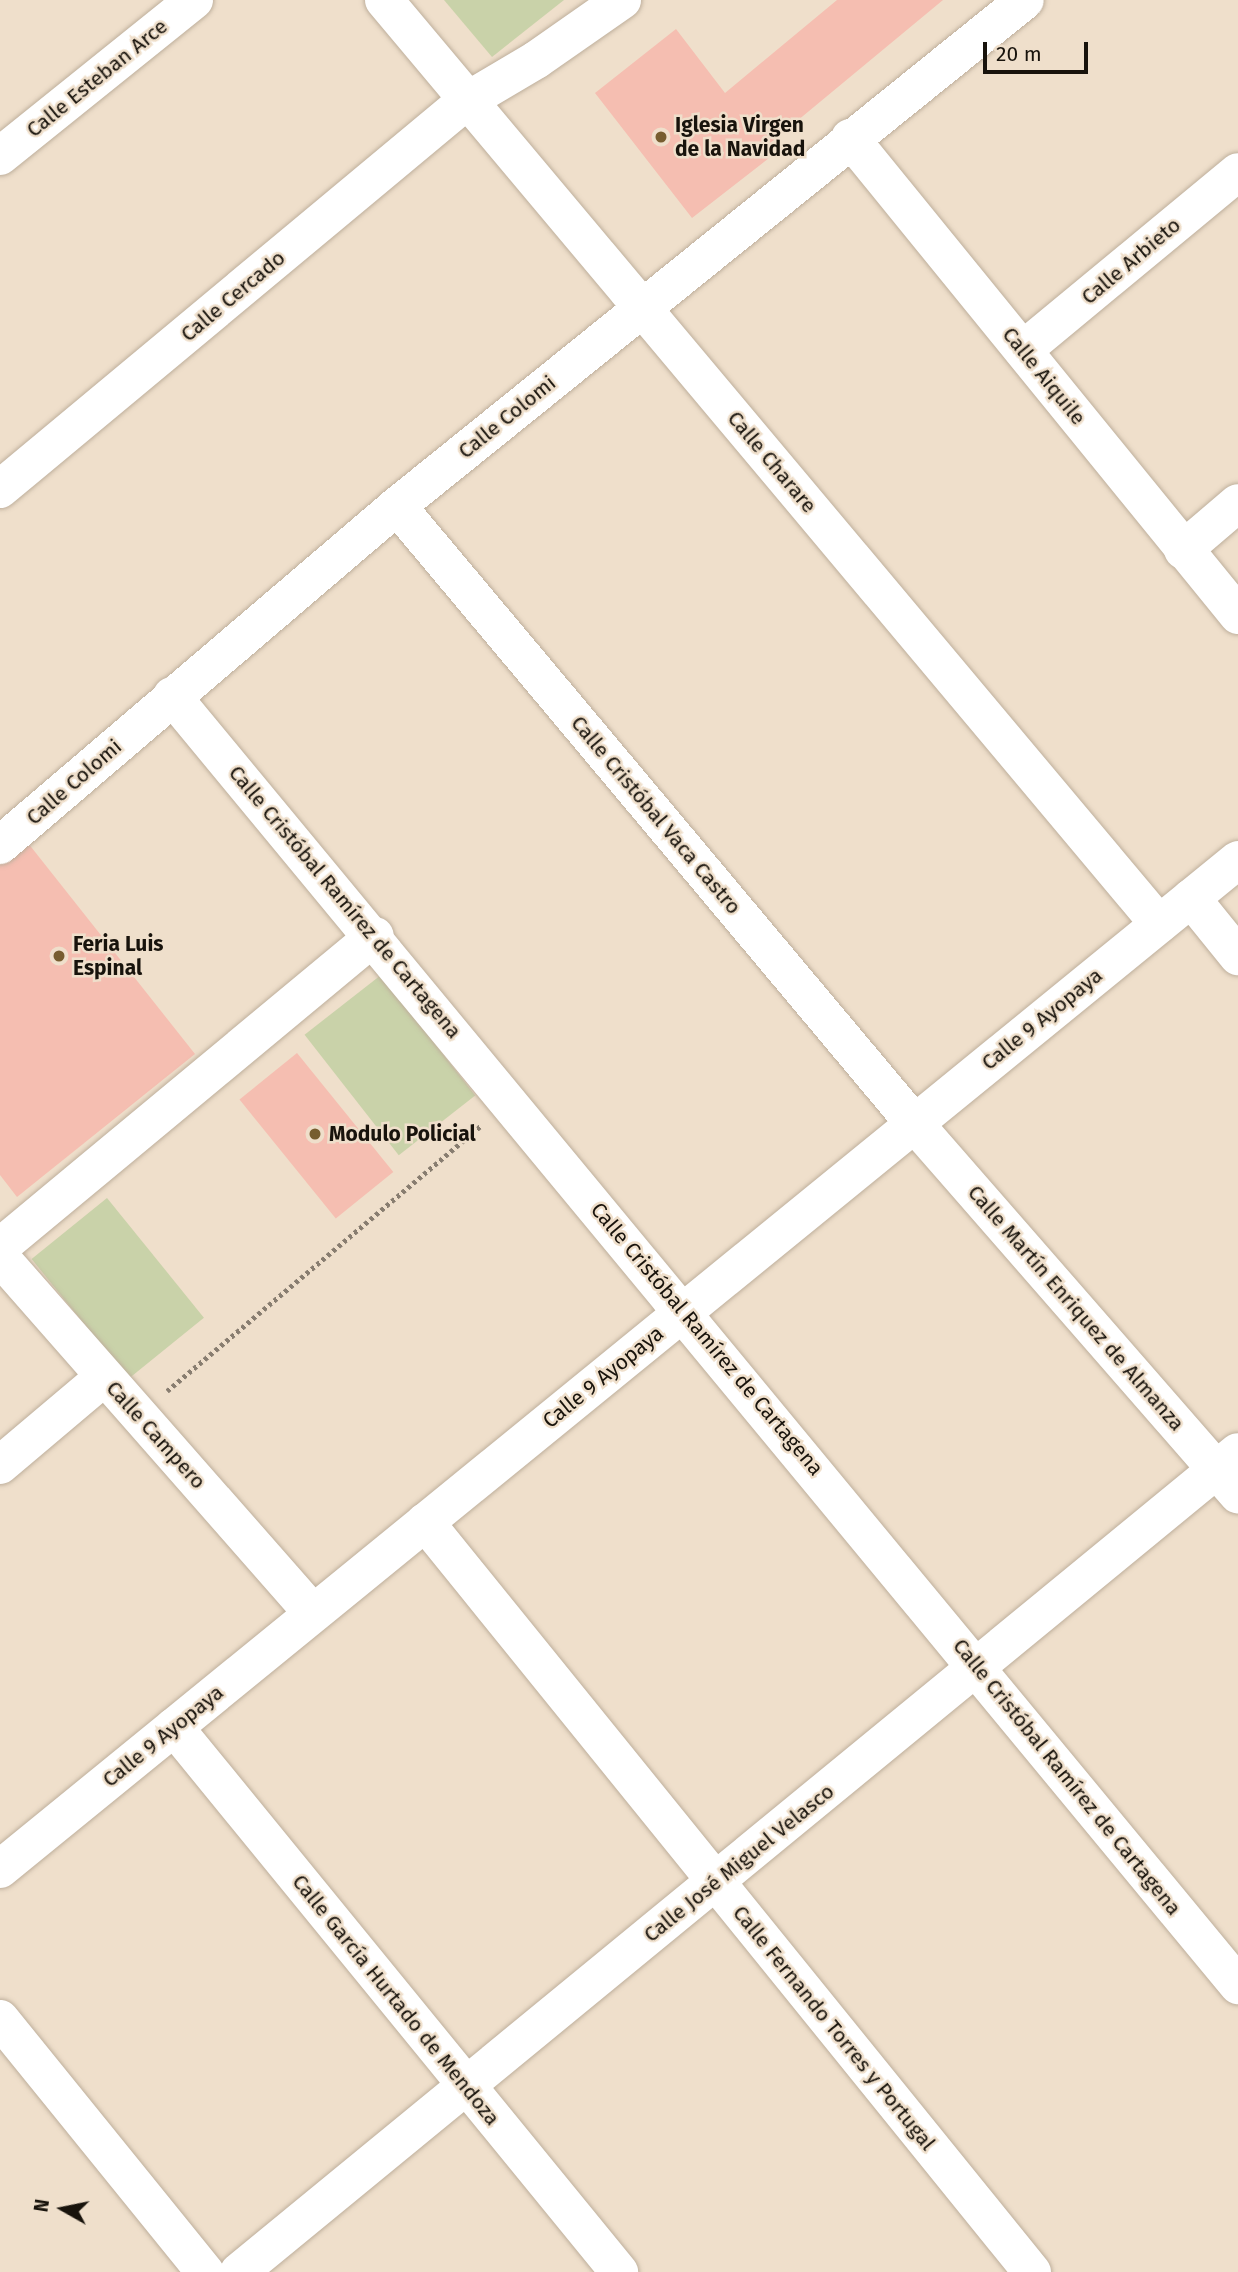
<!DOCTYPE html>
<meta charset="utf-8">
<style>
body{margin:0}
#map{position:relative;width:1238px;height:2272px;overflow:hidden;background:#efdfcb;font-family:"Fira Sans",sans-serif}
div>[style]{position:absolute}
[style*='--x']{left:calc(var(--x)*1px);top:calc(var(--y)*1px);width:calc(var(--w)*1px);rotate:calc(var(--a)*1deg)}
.green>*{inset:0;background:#c9d2a9;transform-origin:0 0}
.building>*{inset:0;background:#f5beb1;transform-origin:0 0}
.path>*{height:4.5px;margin-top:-2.25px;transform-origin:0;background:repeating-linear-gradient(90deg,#887d70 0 3.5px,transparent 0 7px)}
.roads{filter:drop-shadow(0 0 2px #beaf9c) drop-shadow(0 0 2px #beaf9c)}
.minor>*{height:38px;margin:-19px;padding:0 19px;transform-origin:19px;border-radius:19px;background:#fff}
.dots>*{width:19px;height:19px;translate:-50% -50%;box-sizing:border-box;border:4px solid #efdfcb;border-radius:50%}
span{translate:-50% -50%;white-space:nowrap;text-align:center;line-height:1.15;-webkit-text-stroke:5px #efdfcb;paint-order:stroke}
.street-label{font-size:21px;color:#18130c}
.poi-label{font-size:21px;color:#18130c;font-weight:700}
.left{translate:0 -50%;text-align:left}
.north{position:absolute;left:28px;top:2174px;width:70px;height:70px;-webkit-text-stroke:5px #efdfcb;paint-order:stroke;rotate:279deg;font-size:19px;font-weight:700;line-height:28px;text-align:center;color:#18130c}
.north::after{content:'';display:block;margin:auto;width:24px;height:32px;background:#18130c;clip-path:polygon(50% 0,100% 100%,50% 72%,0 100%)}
.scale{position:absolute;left:983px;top:42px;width:105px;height:32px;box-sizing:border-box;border:4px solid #18130c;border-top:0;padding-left:9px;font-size:21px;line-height:24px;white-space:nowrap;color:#18130c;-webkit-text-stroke:5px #efdfcb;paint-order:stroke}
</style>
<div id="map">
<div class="green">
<div style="clip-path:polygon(444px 0,564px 0,492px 57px)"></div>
<div style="left:381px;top:975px;width:153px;height:97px;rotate:52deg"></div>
<div style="left:107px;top:1198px;width:154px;height:97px;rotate:51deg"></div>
</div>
<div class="building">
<div style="clip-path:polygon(837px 0,943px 0,768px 145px,773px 155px,692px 218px,595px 93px,676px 29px,725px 93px)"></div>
<div style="clip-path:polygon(24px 838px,195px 1054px,17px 1197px,0 1175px,0 858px)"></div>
<div style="left:297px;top:1053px;width:153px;height:74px;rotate:51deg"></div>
</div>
<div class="path">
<div style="--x:167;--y:1391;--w:411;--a:-40.2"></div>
</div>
<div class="roads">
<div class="minor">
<div style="--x:384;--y:0;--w:1206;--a:50.01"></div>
<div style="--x:850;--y:138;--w:615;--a:50.87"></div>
<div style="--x:0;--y:156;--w:249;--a:-38.8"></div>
<div style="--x:1023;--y:350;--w:279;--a:-39.6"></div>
<div style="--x:0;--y:489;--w:605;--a:-39.77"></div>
<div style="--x:465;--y:102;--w:82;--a:-30.6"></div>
<div style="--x:536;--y:60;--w:105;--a:-34.9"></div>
<div style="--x:397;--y:506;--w:805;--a:50.04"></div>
<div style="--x:914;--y:1123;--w:493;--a:48.9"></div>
<div style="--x:1183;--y:550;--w:72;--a:-40.5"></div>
<div style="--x:172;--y:696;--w:1673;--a:50.41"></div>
<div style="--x:0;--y:845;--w:522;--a:-40.49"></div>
<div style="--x:397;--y:506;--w:806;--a:-38.86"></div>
<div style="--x:1191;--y:898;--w:75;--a:51"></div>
<div style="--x:0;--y:1247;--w:487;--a:-39.7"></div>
<div style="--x:0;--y:1257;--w:474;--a:48.7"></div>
<div style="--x:0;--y:1465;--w:136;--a:-40.2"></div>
<div style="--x:425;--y:1522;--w:965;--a:51.02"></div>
<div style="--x:174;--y:1727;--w:704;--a:50.77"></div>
<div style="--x:0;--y:1869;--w:1597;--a:-39.18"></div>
<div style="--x:0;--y:2019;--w:326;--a:51"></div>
<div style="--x:239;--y:2272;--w:1292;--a:-39.38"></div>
</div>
</div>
<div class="dots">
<div style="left:661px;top:137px;background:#775d2f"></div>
<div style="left:59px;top:956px;background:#775d2f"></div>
<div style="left:315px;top:1134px;background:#775d2f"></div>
</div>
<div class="street-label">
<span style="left:97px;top:78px;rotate:-39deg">Calle Esteban Arce</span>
<span style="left:1131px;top:261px;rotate:-40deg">Calle Arbieto</span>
<span style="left:233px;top:296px;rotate:-40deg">Calle Cercado</span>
<span style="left:1044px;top:376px;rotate:51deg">Calle Aiquile</span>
<span style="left:507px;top:417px;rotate:-39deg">Calle Colomi</span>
<span style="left:772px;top:462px;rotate:50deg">Calle Charare</span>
<span style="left:74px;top:782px;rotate:-41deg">Calle Colomi</span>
<span style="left:656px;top:815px;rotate:50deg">Calle Cristóbal Vaca Castro</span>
<span style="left:345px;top:902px;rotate:50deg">Calle Cristóbal Ramírez de Cartagena</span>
<span style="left:1042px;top:1019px;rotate:-39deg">Calle 9 Ayopaya</span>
<span style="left:1076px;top:1308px;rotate:49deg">Calle Martín Enriquez de Almanza</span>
<span style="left:707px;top:1339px;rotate:50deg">Calle Cristóbal Ramírez de Cartagena</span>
<span style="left:603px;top:1377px;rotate:-39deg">Calle 9 Ayopaya</span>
<span style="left:156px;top:1435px;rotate:48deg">Calle Campero</span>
<span style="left:163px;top:1736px;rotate:-39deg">Calle 9 Ayopaya</span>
<span style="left:1067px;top:1777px;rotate:51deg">Calle Cristóbal Ramírez de Cartagena</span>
<span style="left:739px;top:1863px;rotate:-39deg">Calle José Miguel Velasco</span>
<span style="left:396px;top:2000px;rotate:51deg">Calle García Hurtado de Mendoza</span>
<span style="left:834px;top:2028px;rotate:51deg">Calle Fernando Torres y Portugal</span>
</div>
<div class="poi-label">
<span class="left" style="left:675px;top:137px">Iglesia Virgen<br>de la Navidad</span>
<span class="left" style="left:73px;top:956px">Feria Luis<br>Espinal</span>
<span class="left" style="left:329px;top:1134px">Modulo Policial</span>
</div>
<div class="north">N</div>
<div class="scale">20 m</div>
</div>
